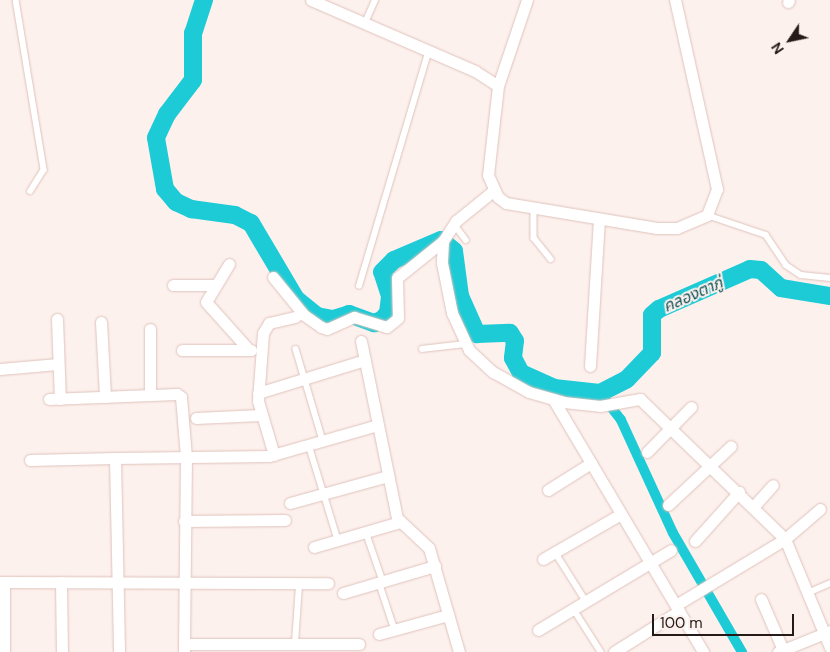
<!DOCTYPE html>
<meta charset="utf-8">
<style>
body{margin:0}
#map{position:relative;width:830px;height:652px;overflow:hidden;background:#fdf1ee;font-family:"DM Sans","Noto Sans Thai",sans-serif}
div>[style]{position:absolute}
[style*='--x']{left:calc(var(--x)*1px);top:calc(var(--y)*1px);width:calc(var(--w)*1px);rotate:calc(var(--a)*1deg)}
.canal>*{height:10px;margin:-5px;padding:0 5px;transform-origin:5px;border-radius:5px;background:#1dcbd6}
.river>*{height:18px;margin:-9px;padding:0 9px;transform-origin:9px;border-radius:9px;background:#1dcbd6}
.roads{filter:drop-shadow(0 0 1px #dfc3bb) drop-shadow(0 0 1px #dfc3bb)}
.service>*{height:5.5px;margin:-2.75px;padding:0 2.75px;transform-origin:2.75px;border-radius:2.75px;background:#fff}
.minor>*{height:11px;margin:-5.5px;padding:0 5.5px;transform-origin:5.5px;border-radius:5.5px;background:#fff}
span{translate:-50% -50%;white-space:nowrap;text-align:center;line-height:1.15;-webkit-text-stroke:4px #fdf1ee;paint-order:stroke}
.water-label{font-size:16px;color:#115358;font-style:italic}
.north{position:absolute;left:765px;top:15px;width:50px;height:50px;-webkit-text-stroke:4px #fdf1ee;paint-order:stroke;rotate:236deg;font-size:14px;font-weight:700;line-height:20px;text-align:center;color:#241a17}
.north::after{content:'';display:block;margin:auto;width:18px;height:22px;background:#241a17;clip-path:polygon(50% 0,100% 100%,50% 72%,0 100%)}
.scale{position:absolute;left:652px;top:614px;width:142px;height:22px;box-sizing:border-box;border:2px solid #241a17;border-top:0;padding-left:6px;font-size:15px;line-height:18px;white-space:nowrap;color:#241a17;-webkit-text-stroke:4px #fdf1ee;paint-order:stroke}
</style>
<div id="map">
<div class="canal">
<div style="--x:600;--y:393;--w:34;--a:52"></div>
<div style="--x:621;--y:420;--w:124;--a:65.3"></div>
<div style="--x:673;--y:533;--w:138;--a:59.9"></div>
</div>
<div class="river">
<div style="--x:204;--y:0;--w:35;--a:108"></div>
<div style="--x:193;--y:33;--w:47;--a:90"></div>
<div style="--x:193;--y:80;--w:43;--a:127.4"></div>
<div style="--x:167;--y:114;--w:26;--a:115"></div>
<div style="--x:156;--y:138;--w:52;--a:80"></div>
<div style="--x:165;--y:189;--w:17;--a:50"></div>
<div style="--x:176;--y:202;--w:17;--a:25"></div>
<div style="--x:191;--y:209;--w:44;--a:7.8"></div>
<div style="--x:235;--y:215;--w:18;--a:27"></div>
<div style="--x:251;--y:223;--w:88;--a:59.4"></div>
<div style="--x:296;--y:299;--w:27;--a:39"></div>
<div style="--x:317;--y:316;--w:16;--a:11"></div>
<div style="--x:333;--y:319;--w:17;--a:-17"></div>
<div style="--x:349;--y:314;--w:27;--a:20"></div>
<div style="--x:374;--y:323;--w:9;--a:-21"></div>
<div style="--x:382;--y:320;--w:9;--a:-49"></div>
<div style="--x:388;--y:313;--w:17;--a:-83"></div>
<div style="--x:390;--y:296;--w:25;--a:-108"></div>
<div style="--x:382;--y:272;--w:17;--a:-45"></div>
<div style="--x:394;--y:260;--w:51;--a:-23.1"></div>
<div style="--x:441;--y:240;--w:17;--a:40"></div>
<div style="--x:454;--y:251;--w:45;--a:82.4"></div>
<div style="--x:460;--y:296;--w:42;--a:65.9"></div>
<div style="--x:477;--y:334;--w:33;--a:-2"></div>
<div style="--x:510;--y:333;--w:9;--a:58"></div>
<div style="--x:515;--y:341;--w:17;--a:97"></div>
<div style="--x:513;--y:358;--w:17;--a:62"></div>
<div style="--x:521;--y:373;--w:36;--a:24"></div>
<div style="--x:554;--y:388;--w:46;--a:6.2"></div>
<div style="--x:600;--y:393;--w:30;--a:-27"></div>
<div style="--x:627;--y:379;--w:36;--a:-46"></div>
<div style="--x:652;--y:353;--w:38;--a:-90"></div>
<div style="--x:652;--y:315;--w:9;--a:-41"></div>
<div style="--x:659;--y:309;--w:99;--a:-23.7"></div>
<div style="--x:750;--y:269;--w:11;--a:5"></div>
<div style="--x:761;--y:270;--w:27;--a:42"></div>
<div style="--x:781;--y:288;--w:50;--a:9.3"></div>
</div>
<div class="roads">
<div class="service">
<div style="--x:16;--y:0;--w:172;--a:80.6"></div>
<div style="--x:44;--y:170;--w:25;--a:122"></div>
<div style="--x:364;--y:25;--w:27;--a:-66"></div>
<div style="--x:534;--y:208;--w:30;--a:90"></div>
<div style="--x:534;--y:238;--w:27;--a:51"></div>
<div style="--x:707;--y:215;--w:62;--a:18.7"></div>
<div style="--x:766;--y:235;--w:36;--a:56"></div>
<div style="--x:786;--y:265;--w:18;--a:34"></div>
<div style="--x:801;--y:275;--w:29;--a:6"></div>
<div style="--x:454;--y:224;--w:20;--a:53"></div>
<div style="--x:359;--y:286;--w:243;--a:-73.5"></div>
<div style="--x:296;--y:349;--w:96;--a:73.6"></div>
<div style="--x:422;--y:349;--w:43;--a:-6.6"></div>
<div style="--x:309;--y:445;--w:99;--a:73"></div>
<div style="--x:366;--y:532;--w:52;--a:70.9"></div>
<div style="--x:555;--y:552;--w:58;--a:57.7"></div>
<div style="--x:379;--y:582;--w:51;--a:71.6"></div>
<div style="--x:808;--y:593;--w:24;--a:-24"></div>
<div style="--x:573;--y:608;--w:52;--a:57.5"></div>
<div style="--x:295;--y:643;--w:57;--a:-86"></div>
</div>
<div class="minor">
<div style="--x:311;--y:0;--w:179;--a:23.4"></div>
<div style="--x:475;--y:71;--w:27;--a:33"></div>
<div style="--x:498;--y:86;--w:90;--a:96.4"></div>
<div style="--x:488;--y:175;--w:24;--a:66"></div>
<div style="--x:498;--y:197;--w:10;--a:37"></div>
<div style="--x:506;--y:203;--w:153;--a:9.4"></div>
<div style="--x:657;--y:228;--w:20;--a:0"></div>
<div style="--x:677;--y:228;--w:33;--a:-23"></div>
<div style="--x:707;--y:215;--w:28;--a:-69"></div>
<div style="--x:717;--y:189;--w:194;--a:-102.5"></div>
<div style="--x:788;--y:2;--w:2;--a:-63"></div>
<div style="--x:498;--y:86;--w:91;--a:-71.4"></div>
<div style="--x:493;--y:191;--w:48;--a:141"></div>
<div style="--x:456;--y:221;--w:24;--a:123"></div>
<div style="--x:443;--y:241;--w:22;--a:93"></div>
<div style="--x:442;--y:263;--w:51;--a:78.7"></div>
<div style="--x:452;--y:313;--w:41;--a:65.3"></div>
<div style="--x:469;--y:350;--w:33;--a:43"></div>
<div style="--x:493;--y:372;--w:41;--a:29.1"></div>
<div style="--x:529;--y:392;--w:35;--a:16"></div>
<div style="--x:563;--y:402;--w:37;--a:6"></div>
<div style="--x:600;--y:406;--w:41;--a:-9.9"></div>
<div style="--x:640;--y:399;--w:202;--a:44"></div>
<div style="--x:785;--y:539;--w:117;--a:67.4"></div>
<div style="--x:229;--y:264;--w:44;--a:121.2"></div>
<div style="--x:206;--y:302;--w:64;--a:48.1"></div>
<div style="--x:273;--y:277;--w:49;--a:50.8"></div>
<div style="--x:304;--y:315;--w:21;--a:35"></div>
<div style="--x:321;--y:327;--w:6;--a:18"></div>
<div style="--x:327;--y:329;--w:30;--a:-24"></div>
<div style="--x:354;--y:317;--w:34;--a:17"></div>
<div style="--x:387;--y:327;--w:14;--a:-39"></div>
<div style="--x:398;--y:318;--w:40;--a:-91.4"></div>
<div style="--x:397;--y:278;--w:59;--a:-38.8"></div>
<div style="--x:173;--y:285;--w:41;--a:0"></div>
<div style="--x:57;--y:319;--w:80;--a:87.9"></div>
<div style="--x:101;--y:322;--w:75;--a:86.9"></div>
<div style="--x:150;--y:329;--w:66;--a:90"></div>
<div style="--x:361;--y:341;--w:181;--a:78.5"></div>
<div style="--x:397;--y:518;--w:44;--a:43.2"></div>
<div style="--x:429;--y:548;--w:108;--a:73.9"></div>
<div style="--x:182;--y:350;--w:69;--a:0"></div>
<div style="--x:590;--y:366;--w:146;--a:-86.5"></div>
<div style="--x:0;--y:369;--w:58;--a:-4.9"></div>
<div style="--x:258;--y:393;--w:112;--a:-17.1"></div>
<div style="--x:49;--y:399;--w:128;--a:-2.2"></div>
<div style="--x:177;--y:394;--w:5;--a:37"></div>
<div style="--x:181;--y:397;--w:59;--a:85.2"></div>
<div style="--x:186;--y:456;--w:196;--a:90.6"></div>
<div style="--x:553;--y:399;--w:294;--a:59.3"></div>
<div style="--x:196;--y:418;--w:64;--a:-2.7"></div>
<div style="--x:647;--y:452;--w:63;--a:-45.6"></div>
<div style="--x:274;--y:455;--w:56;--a:-106.5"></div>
<div style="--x:258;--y:401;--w:68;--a:-85.8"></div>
<div style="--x:263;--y:333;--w:12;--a:-59"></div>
<div style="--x:269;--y:323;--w:27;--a:-13"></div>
<div style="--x:115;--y:458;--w:154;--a:-0.7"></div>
<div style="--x:269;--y:456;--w:113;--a:-15.9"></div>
<div style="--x:30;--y:460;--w:85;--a:-1.3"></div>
<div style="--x:115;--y:458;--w:194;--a:88.8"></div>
<div style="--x:548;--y:490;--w:51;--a:-32.1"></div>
<div style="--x:290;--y:503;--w:102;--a:-15.4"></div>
<div style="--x:668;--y:505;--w:86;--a:-43.1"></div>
<div style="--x:754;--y:506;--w:28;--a:-48"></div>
<div style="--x:184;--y:521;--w:101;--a:-0.6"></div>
<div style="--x:695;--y:541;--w:66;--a:-48.1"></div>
<div style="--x:314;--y:547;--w:90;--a:-16.2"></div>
<div style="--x:543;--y:559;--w:90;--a:-30"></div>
<div style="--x:0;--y:582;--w:328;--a:0.2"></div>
<div style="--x:61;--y:582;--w:70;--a:89.2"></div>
<div style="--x:343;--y:593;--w:96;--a:-16.4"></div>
<div style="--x:761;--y:599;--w:56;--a:66.7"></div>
<div style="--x:676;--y:605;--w:127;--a:-31.2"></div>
<div style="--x:785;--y:539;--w:46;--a:-40.6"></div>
<div style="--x:538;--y:630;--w:155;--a:-31"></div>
<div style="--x:379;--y:634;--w:72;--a:-15.4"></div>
<div style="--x:184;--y:644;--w:175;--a:0"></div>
<div style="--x:4;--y:652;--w:70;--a:-90"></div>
<div style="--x:614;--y:652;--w:77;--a:-32.2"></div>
<div style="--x:778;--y:652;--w:56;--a:-22"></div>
</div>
</div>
<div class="water-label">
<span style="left:693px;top:295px;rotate:-24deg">คลองตาภู่</span>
</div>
<div class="north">N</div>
<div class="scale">100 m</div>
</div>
